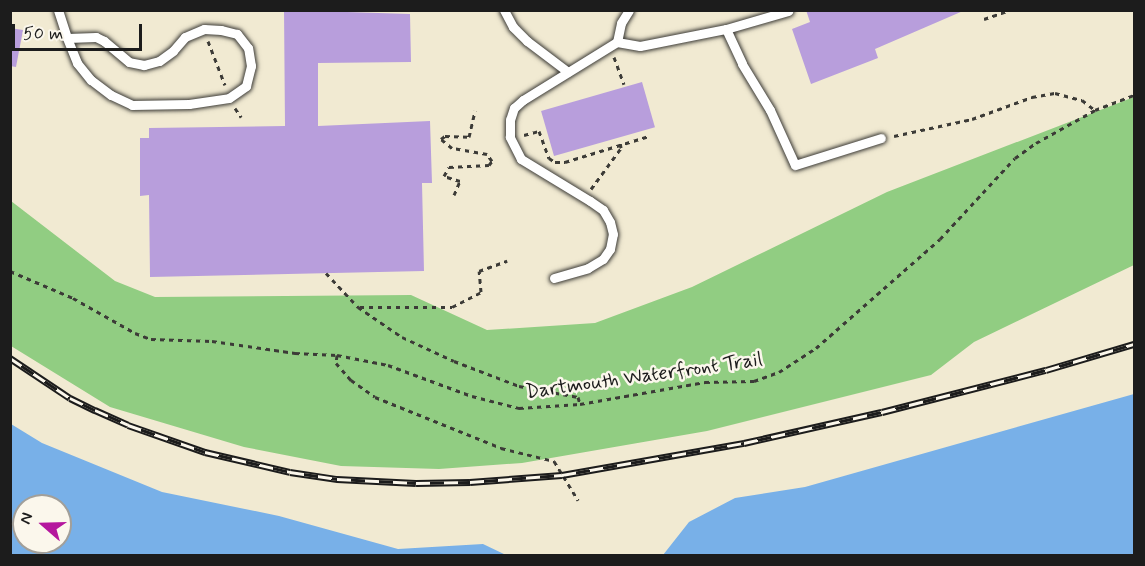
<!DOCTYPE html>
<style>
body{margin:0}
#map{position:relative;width:1145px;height:566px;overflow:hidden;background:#f1ead2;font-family:Mynerve,sans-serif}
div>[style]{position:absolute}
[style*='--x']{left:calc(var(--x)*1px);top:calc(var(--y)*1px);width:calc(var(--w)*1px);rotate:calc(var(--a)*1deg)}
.green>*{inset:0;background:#91cd82}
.water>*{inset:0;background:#78b0e8}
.building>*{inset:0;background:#b89edc;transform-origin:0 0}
.path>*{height:3px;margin-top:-1.5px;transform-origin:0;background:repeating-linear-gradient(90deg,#3c3b37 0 4.5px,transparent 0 9px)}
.roads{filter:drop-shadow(0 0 2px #3c3b37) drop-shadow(0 0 2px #3c3b37)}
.lane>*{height:9px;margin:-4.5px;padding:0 4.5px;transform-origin:4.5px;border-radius:4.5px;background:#fff}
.rail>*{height:7px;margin-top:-3.5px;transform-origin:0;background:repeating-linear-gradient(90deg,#fbf7ec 0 14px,#1c1c1c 0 28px);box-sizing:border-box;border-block:2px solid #1c1c1c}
span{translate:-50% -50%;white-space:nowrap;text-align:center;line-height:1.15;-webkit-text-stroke:5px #fbf7ec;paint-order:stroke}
.street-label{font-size:20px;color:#1c1c1c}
.frame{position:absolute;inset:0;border:12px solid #1c1c1c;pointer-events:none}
.north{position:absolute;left:12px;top:494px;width:60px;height:60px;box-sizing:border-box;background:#fbf7ec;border:2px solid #a29f99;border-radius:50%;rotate:290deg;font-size:16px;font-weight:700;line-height:24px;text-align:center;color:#1c1c1c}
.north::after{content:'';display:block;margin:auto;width:21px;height:27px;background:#b5179e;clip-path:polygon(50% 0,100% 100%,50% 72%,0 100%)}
.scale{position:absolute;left:12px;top:24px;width:130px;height:27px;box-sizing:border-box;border:3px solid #1c1c1c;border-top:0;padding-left:8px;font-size:18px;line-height:21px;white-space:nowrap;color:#1c1c1c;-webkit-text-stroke:4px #fbf7ec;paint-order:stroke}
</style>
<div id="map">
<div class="green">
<div style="clip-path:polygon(1134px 97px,1134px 265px,974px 342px,931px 375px,707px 431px,522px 463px,439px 469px,341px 466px,244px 447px,110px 407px,11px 346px,11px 201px,115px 281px,155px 297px,411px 295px,487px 330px,595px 323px,692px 287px,887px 192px)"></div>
</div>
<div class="water">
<div style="clip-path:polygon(1134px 394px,1134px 555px,663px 555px,689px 522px,735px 498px,805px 487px)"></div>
<div style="clip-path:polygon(evenodd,11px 424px,42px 443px,162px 492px,279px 516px,398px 549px,483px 544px,506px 555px,11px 555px,11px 424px,24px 506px,60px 506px,60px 542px,24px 542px,24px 506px)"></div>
</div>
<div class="building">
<div style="clip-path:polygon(284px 10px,410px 14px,411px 62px,318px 63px,318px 126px,430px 121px,432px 183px,422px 183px,424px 271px,150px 277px,149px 195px,140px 196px,140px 138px,149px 138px,149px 128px,285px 126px)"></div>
<div style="clip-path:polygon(806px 10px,963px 10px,963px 11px,875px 49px,878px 58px,811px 84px,792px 29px,810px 22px)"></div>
<div style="clip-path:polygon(10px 28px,23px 30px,16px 67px,10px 66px)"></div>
<div style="left:642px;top:82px;width:47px;height:105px;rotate:74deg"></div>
</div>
<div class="path">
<div style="--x:984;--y:19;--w:28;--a:-19"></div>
<div style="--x:208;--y:41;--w:47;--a:68.9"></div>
<div style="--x:614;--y:57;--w:29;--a:70"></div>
<div style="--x:235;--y:108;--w:11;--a:56"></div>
<div style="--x:524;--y:135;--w:16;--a:-15"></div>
<div style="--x:539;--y:131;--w:29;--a:70"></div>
<div style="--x:549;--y:158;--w:7;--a:34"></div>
<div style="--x:555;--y:162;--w:10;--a:0"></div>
<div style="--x:565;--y:162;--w:88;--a:-17.2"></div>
<div style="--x:894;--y:136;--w:80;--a:-12.3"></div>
<div style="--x:972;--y:119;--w:64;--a:-20.1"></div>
<div style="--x:1032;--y:97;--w:23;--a:-10"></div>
<div style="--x:1055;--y:93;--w:28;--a:15"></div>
<div style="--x:1082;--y:100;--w:16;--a:38"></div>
<div style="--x:591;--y:189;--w:51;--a:-53.8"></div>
<div style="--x:621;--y:148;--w:7;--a:-98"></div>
<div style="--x:454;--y:195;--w:15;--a:-67"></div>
<div style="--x:460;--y:181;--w:17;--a:-163"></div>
<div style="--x:444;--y:176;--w:10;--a:-61"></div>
<div style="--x:449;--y:167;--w:40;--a:-2.9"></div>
<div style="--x:489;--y:165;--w:5;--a:-53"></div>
<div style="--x:492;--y:161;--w:9;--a:-126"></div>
<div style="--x:487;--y:154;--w:36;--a:-170"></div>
<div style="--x:452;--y:148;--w:14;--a:-141"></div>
<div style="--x:441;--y:139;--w:5;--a:-37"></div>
<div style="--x:445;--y:136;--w:24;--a:2"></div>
<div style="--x:469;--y:137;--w:27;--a:-77"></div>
<div style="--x:10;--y:271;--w:69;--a:23.2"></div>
<div style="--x:73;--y:298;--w:71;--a:29.4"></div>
<div style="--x:135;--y:333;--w:17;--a:21"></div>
<div style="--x:151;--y:339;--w:61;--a:1.9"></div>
<div style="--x:212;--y:341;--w:84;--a:8.2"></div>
<div style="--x:295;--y:353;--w:42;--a:2.7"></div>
<div style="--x:337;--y:355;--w:52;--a:11.1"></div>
<div style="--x:388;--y:365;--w:90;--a:20.3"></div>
<div style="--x:472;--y:396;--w:49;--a:14.3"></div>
<div style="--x:519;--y:408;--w:61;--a:-3.8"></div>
<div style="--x:580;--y:404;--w:127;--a:-10"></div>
<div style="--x:705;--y:382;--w:49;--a:-1.2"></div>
<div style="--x:754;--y:381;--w:27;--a:-20"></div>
<div style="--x:779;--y:372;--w:44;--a:-33"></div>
<div style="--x:816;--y:348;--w:165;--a:-41.3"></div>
<div style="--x:940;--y:239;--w:110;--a:-47.2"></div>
<div style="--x:1015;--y:158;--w:26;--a:-36"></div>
<div style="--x:1036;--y:143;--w:68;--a:-29.2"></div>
<div style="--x:1095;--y:110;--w:42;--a:-21"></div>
<div style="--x:326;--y:273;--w:47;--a:46.7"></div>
<div style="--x:358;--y:307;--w:53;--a:34.3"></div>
<div style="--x:402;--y:337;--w:57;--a:24.8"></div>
<div style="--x:454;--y:361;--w:70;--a:21"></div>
<div style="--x:519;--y:386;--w:60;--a:10.6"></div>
<div style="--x:578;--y:397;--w:7;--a:74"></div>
<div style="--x:360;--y:307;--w:92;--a:0"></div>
<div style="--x:452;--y:307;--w:33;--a:-27"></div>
<div style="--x:481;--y:292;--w:21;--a:-95"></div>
<div style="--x:479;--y:271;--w:30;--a:-20"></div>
<div style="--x:337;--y:355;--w:8;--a:97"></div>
<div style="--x:336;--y:363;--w:23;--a:49"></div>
<div style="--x:351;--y:380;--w:29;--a:35"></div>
<div style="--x:375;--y:397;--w:136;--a:22"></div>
<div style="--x:501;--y:448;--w:55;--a:13.8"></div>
<div style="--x:554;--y:461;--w:46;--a:58.4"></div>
</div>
<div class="roads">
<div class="lane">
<div style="--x:58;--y:10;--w:29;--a:72"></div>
<div style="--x:67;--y:38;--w:27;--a:68"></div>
<div style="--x:77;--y:63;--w:22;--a:51"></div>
<div style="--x:91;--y:80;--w:25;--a:37"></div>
<div style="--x:111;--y:95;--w:23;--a:25"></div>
<div style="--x:132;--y:105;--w:57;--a:-1"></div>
<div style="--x:189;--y:104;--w:40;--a:-8.5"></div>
<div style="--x:229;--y:98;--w:21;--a:-35"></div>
<div style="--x:246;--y:86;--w:21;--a:-76"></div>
<div style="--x:251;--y:66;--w:18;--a:-99"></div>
<div style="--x:248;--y:48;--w:18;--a:-128"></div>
<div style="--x:237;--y:34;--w:16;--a:-166"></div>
<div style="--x:221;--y:30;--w:17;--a:-177"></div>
<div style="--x:204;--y:29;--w:21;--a:157"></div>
<div style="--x:185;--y:37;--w:18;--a:131"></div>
<div style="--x:173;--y:51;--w:17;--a:144"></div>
<div style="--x:159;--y:61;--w:16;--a:165"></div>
<div style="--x:144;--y:65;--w:15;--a:-169"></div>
<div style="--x:129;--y:62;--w:33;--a:-140"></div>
<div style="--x:104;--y:41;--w:9;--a:-153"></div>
<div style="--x:96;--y:37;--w:29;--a:178"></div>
<div style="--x:504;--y:10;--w:19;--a:62"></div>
<div style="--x:513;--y:27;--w:20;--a:45"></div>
<div style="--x:527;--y:41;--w:51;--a:37.1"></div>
<div style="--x:726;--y:29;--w:65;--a:-16.2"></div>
<div style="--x:617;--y:42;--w:23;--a:10"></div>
<div style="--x:640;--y:46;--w:88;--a:-11.2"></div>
<div style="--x:726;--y:29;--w:38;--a:65"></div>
<div style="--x:742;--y:64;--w:54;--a:58.7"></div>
<div style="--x:770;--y:110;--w:60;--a:65.6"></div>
<div style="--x:795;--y:165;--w:90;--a:-17.4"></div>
<div style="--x:554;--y:278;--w:35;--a:-16"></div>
<div style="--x:588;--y:268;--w:17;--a:-31"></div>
<div style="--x:603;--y:259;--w:12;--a:-55"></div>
<div style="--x:610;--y:249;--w:15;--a:-79"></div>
<div style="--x:613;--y:234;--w:12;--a:-104"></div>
<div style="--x:610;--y:222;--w:14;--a:-120"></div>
<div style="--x:603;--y:210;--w:16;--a:-145"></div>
<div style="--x:590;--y:201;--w:81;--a:-148.7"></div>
<div style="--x:521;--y:159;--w:25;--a:-117"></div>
<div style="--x:510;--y:137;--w:17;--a:-90"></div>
<div style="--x:510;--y:120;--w:13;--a:-72"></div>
<div style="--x:514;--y:108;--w:12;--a:-42"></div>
<div style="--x:523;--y:100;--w:110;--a:-31.7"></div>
<div style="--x:617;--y:42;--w:19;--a:-78"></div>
<div style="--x:621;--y:23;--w:15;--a:-58"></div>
</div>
</div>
<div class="rail">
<div style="--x:10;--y:358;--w:72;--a:33.7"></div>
<div style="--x:70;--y:398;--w:28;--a:26"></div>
<div style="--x:95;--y:410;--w:36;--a:24"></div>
<div style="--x:128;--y:425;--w:82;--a:19.3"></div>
<div style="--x:205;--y:452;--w:87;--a:13.2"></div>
<div style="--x:290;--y:472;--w:48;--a:8.5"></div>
<div style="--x:337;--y:479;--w:79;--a:2.9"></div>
<div style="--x:416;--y:483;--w:54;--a:-1.1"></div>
<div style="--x:470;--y:482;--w:92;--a:-4.4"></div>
<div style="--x:562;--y:475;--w:185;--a:-10"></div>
<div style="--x:744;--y:443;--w:141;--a:-12.7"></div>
<div style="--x:882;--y:412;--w:169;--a:-14.4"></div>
<div style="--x:1046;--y:370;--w:92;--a:-16.5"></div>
</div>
<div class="street-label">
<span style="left:644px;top:376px;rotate:-8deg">Dartmouth Waterfront Trail</span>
</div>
<div class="frame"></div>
<div class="north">N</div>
<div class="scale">50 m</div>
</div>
